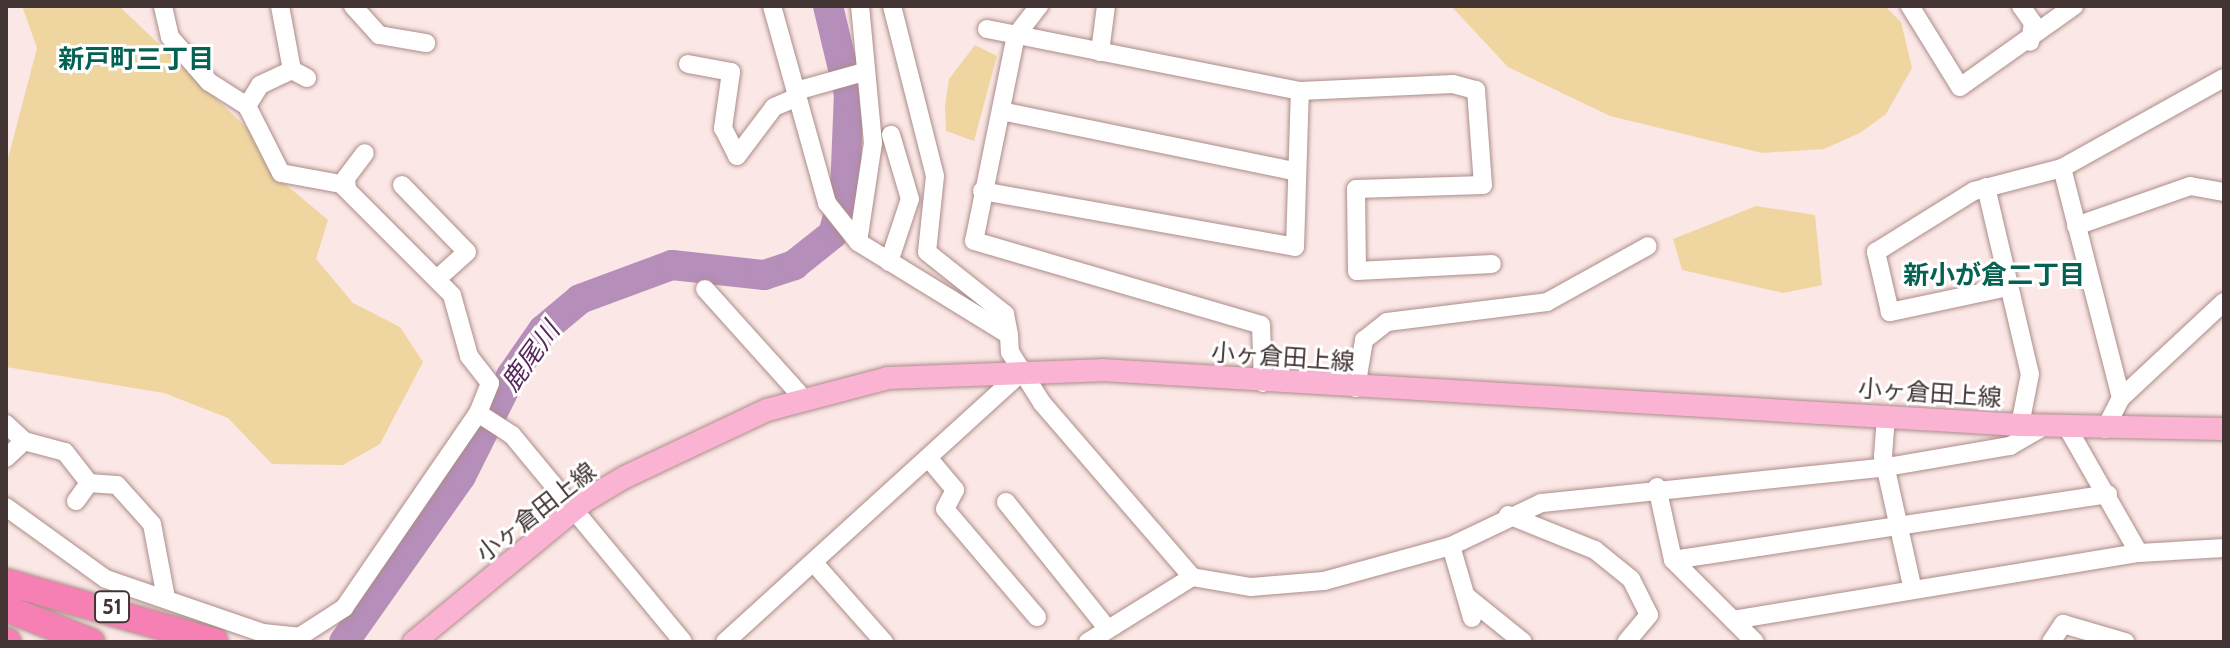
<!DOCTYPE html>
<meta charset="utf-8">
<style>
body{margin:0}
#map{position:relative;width:2230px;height:648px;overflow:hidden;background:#fbe7e5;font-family:Cabin,"Noto Sans JP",sans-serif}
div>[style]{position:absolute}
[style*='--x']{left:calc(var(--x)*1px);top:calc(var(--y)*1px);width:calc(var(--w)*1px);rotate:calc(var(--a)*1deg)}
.green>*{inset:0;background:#efd6a1}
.river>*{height:30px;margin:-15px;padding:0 15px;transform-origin:15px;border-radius:15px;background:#b58eb9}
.roads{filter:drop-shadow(0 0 2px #ab8c89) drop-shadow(0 0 2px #ab8c89)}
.minor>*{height:18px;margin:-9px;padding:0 9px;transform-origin:9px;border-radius:9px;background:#fff}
.major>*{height:22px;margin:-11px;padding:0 11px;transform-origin:11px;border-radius:11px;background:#fab3d2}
.highway>*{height:26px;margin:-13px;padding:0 13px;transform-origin:13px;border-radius:13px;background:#f680b4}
span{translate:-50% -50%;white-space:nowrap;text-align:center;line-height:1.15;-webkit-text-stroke:6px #fff;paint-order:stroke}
.shield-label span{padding:2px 6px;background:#fff;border:2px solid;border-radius:6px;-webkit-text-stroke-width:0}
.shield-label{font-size:22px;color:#413433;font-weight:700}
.street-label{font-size:24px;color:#413433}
.neighbourhood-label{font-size:26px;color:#056152;font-weight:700}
.water-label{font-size:26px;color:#57275d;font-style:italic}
.frame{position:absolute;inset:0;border:8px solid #413433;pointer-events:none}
</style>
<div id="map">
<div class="green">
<div style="clip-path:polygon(22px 6px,119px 6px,250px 131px,278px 178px,328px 220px,316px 259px,353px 303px,400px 327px,423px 362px,380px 444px,343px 465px,272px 464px,228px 418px,164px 393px,6px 367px,6px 166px,37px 48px)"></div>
<div style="clip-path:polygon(1451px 6px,1885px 6px,1901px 22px,1912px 68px,1886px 114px,1860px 133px,1824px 149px,1762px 153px,1610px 116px,1508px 67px)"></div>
<div style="clip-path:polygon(975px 45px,997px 56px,974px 141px,946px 131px,945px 106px,949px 79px)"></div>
<div style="clip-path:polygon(1756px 206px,1815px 215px,1822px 285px,1783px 293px,1682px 270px,1673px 239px)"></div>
</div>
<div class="river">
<div style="--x:344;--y:642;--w:203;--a:-54.8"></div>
<div style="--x:461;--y:476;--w:112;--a:-63.4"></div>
<div style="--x:511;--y:376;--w:56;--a:-55.2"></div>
<div style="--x:543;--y:330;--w:48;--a:-40"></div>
<div style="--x:580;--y:299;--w:98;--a:-20.3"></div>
<div style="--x:672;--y:265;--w:93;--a:6.2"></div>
<div style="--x:764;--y:275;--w:32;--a:-18"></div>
<div style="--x:794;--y:265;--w:50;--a:-38.5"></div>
<div style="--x:833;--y:234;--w:44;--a:-74.1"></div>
<div style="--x:845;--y:192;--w:98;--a:-87.7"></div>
<div style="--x:849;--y:94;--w:90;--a:-103.4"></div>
</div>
<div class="roads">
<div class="minor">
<div style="--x:280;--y:6;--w:65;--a:79.4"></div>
<div style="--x:353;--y:6;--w:39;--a:48"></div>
<div style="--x:379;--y:35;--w:48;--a:9.7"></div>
<div style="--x:772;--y:6;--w:205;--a:74.4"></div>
<div style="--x:827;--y:203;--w:50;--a:51.5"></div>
<div style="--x:858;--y:242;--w:177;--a:31.6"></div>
<div style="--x:1009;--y:335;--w:17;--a:87"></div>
<div style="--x:1010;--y:352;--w:60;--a:57.9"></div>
<div style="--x:1042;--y:403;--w:230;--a:49.2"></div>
<div style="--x:892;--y:6;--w:175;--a:75.8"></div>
<div style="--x:935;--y:176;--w:76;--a:96"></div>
<div style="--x:927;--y:252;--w:100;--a:38.5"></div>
<div style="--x:1005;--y:314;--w:21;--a:79"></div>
<div style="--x:1039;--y:6;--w:37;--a:128"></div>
<div style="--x:1016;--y:35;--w:210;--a:101.5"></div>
<div style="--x:974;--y:241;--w:299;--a:16.3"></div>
<div style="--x:1261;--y:325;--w:58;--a:88"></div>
<div style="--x:1910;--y:6;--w:95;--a:58.3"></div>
<div style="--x:1960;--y:87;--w:140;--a:-35.4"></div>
<div style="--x:2021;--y:6;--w:21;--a:55"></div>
<div style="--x:2033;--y:23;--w:19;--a:99"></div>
<div style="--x:987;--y:29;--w:319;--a:11.2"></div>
<div style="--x:1300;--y:91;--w:153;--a:-2.6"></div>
<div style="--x:1453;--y:84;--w:24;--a:15"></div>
<div style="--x:1476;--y:90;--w:95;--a:85.8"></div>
<div style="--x:1483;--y:185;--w:127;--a:178.2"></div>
<div style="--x:1356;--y:189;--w:82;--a:89.3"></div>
<div style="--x:1357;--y:271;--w:135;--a:-3"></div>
<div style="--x:1100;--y:52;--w:46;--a:-82.6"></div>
<div style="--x:688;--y:64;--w:44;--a:10.5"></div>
<div style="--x:731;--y:72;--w:57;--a:98.1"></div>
<div style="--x:723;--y:128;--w:31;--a:63"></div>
<div style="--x:737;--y:156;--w:61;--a:-52.9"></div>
<div style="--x:774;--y:107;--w:26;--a:-23"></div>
<div style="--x:796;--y:91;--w:71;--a:-15.6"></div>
<div style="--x:247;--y:106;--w:25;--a:-58"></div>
<div style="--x:260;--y:85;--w:35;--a:-25"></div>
<div style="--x:292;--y:70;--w:17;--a:28"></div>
<div style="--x:1001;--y:111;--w:298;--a:11.6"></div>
<div style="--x:2062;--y:168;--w:237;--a:75.6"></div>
<div style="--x:402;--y:185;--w:93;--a:45.9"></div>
<div style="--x:467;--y:252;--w:40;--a:138"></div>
<div style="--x:1986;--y:187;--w:192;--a:76.8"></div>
<div style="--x:2030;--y:374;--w:52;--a:101.1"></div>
<div style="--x:347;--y:189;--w:11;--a:-95"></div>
<div style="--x:346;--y:178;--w:31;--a:-53"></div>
<div style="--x:982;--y:191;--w:318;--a:10.1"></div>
<div style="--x:1295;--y:247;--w:156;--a:-88.2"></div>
<div style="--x:2076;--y:226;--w:121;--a:-19.3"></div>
<div style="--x:2190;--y:186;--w:35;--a:10"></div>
<div style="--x:858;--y:242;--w:100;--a:-81.4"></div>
<div style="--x:873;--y:143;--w:138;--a:-95.4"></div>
<div style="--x:889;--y:262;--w:66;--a:-71.6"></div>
<div style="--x:910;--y:199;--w:67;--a:-106.5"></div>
<div style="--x:2008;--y:287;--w:121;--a:168"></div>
<div style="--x:1890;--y:312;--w:62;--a:-103.1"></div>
<div style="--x:1876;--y:252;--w:115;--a:-31.9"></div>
<div style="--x:1974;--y:191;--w:91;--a:-14.6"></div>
<div style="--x:2062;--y:168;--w:185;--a:-29.1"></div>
<div style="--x:705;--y:289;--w:147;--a:48"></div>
<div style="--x:1356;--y:388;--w:49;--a:-80.5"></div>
<div style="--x:1364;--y:340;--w:29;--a:-38"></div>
<div style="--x:1387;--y:322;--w:161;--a:-7.1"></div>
<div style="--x:1547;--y:302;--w:115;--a:-29"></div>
<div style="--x:478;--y:413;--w:40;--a:32.9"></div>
<div style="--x:512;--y:435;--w:268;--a:50.4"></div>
<div style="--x:1886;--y:416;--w:40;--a:94.3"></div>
<div style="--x:1883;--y:456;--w:137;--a:77.4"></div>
<div style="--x:6;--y:424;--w:25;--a:43"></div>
<div style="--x:24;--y:441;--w:42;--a:15"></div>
<div style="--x:65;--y:452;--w:39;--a:52"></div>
<div style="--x:89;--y:483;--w:28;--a:4"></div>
<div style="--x:117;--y:485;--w:52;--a:48.1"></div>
<div style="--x:152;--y:524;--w:75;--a:79.3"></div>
<div style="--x:2067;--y:427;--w:145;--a:60.3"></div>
<div style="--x:2105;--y:429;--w:35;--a:-63"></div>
<div style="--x:2121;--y:398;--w:141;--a:-43"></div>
<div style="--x:6;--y:458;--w:25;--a:-43"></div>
<div style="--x:930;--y:460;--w:39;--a:50"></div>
<div style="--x:955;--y:490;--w:21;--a:118"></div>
<div style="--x:945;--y:509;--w:142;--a:49.6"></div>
<div style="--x:1657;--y:487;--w:75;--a:77.6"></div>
<div style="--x:1673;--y:560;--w:85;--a:45"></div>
<div style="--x:1733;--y:620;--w:411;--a:-9.4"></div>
<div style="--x:2139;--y:553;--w:85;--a:-3.4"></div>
<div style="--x:76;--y:501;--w:22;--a:-54"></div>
<div style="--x:1006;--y:502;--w:161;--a:51.3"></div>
<div style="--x:6;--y:507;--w:123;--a:35.8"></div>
<div style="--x:106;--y:579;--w:166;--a:19"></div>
<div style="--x:263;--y:633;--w:36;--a:6"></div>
<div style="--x:299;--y:637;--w:54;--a:-32.8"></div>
<div style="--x:344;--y:608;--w:237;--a:-55.5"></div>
<div style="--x:478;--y:413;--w:32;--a:-68"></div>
<div style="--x:490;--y:383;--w:34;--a:-128"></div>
<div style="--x:469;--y:356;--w:63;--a:-105.6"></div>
<div style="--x:452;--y:295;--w:157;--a:-135"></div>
<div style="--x:341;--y:184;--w:61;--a:-169.6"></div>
<div style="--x:281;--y:173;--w:75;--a:-116.9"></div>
<div style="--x:247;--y:106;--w:45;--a:-147.7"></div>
<div style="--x:209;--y:82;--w:60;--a:-130.9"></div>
<div style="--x:170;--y:37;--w:32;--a:-103"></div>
<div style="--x:1508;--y:515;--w:94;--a:21.9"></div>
<div style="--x:1595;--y:550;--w:46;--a:38.9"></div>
<div style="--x:1631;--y:579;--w:40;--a:63.4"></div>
<div style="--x:1649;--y:615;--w:35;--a:130"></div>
<div style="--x:1451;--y:546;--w:75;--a:73.7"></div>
<div style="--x:1673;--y:560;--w:440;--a:-8.6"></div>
<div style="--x:814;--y:563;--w:106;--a:48.5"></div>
<div style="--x:1466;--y:596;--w:73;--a:38.9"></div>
<div style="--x:1733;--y:620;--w:31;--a:45"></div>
<div style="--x:725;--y:642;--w:404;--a:-42.3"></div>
<div style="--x:1088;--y:642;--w:123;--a:-32"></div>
<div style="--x:1192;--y:577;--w:60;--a:9.6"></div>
<div style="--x:1251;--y:587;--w:73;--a:-4.7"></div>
<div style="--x:1324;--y:581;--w:132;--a:-15.4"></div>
<div style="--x:1451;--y:546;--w:100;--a:-25.5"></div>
<div style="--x:1541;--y:503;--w:348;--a:-5.9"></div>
<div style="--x:1887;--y:467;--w:125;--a:-9.7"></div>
<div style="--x:2010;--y:446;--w:39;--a:-30"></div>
<div style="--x:2051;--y:642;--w:22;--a:-56"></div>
<div style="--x:2063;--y:624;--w:65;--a:16.2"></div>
</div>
<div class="major">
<div style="--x:414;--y:642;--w:219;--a:-39.6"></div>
<div style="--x:583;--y:502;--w:49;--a:-30.8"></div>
<div style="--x:625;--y:477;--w:157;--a:-25.3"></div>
<div style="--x:767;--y:410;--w:125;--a:-14.8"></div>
<div style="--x:888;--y:378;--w:214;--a:-2.1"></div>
<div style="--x:1102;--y:370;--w:920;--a:3.43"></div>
<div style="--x:2020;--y:425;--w:204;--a:1.1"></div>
</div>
<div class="highway">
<div style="--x:6;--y:582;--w:217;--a:16"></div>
<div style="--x:6;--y:608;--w:92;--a:21.8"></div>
<div style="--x:6;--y:641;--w:2;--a:27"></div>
</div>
</div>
<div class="shield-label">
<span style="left:112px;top:607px">51</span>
</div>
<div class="street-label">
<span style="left:1283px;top:357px;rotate:4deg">小ヶ倉田上線</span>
<span style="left:1930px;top:393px;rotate:4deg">小ヶ倉田上線</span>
<span style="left:536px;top:512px;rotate:-38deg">小ヶ倉田上線</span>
</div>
<div class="neighbourhood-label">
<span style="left:136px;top:60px">新戸町三丁目</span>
<span style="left:1994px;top:276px">新小が倉二丁目</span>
</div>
<div class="water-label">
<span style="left:531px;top:357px;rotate:-54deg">鹿尾川</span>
</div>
<div class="frame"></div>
</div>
